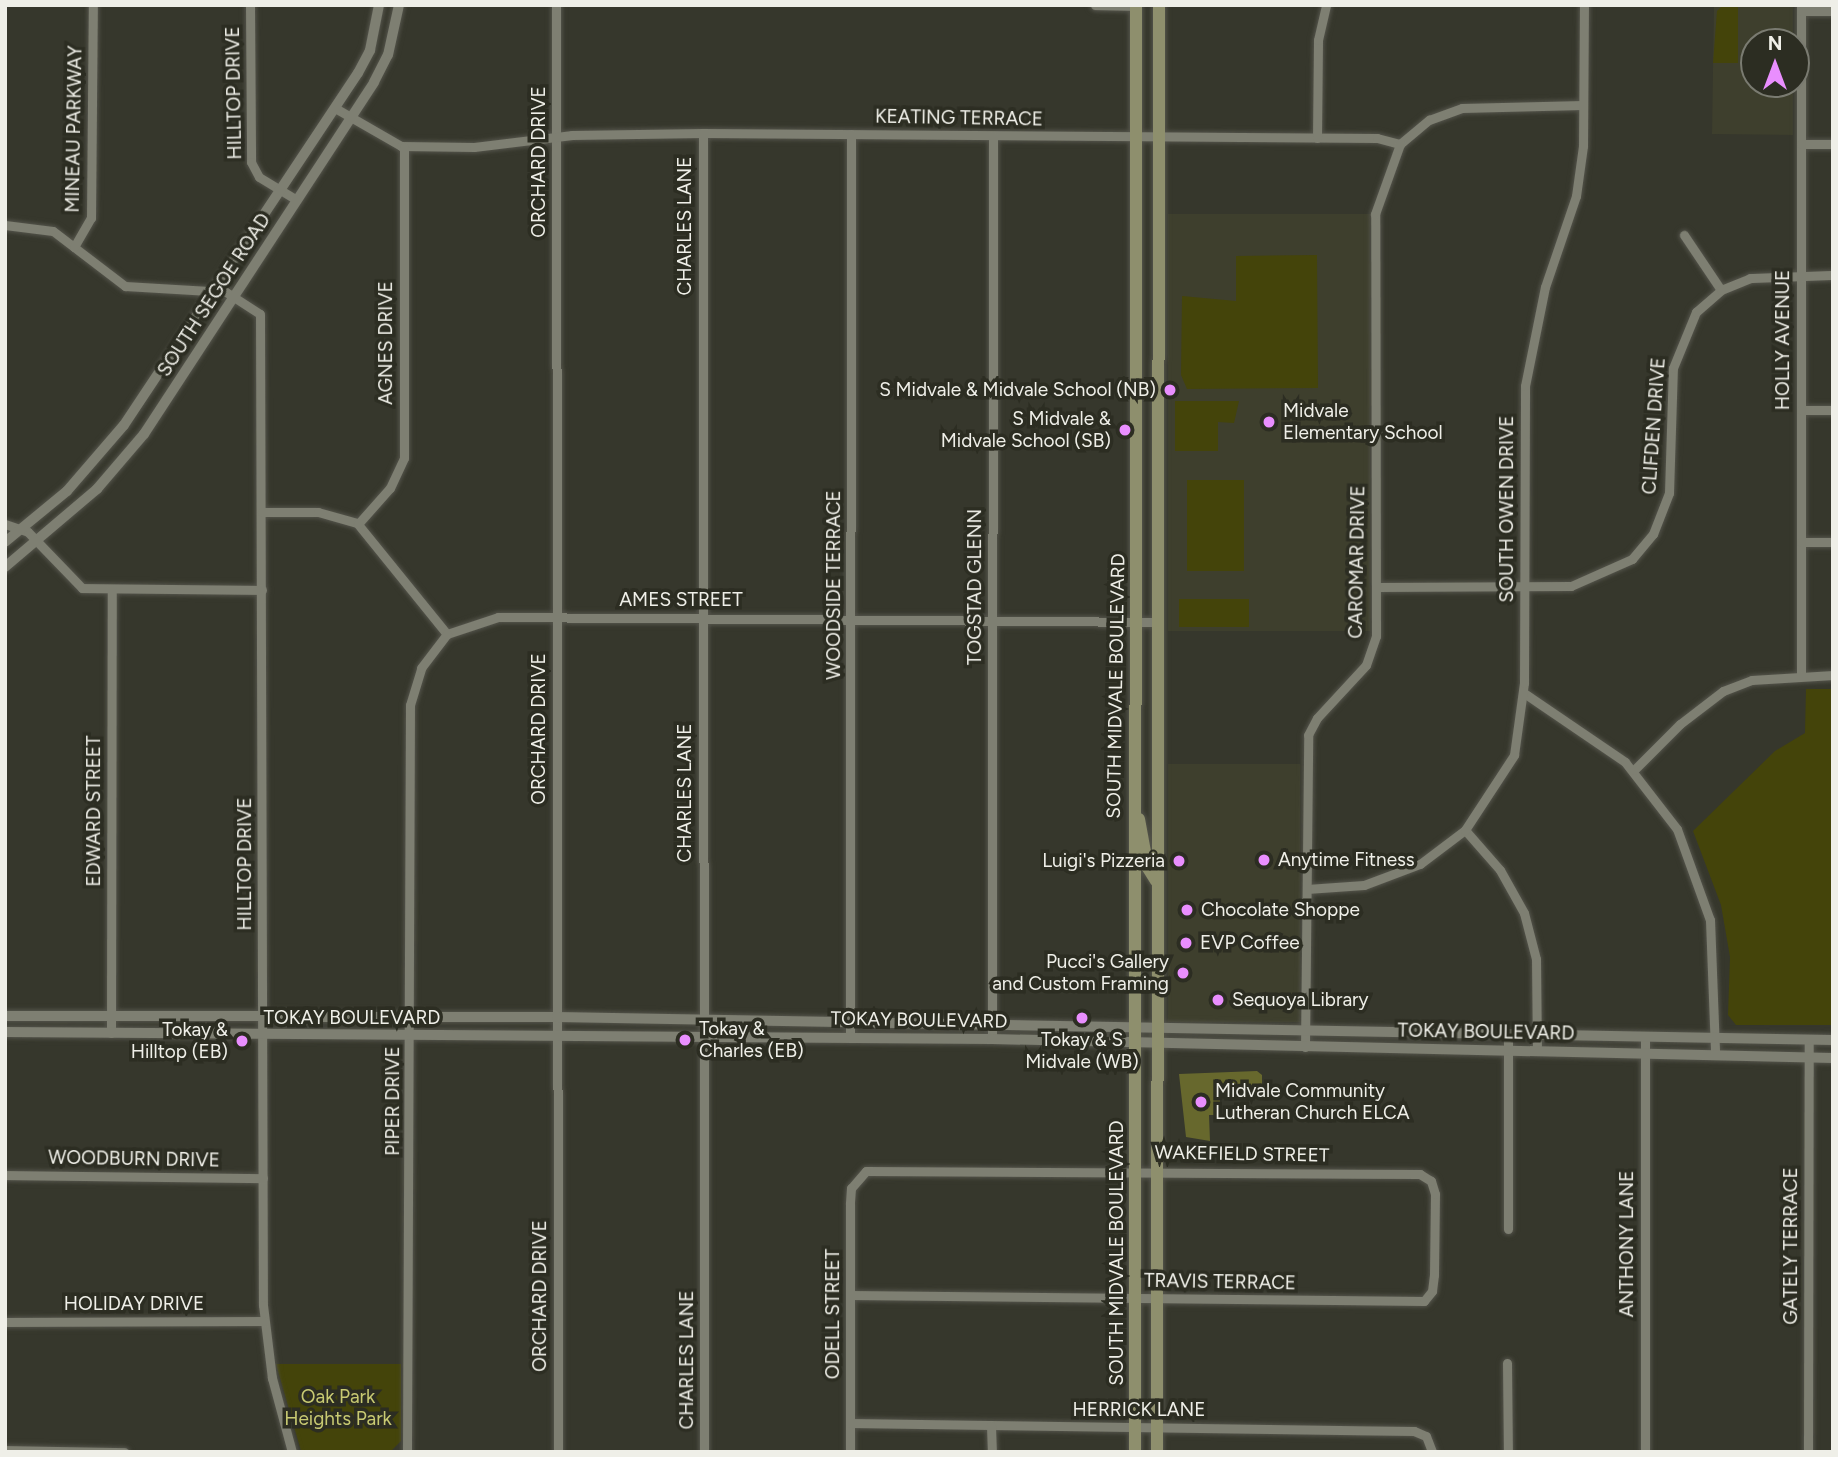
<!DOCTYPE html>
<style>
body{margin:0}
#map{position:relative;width:1838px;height:1457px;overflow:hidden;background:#36372c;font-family:Figtree,sans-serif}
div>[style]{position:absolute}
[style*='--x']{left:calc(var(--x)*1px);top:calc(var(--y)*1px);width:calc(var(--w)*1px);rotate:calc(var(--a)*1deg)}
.built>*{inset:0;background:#3e3f2d;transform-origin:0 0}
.green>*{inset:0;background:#44440a;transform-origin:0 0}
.building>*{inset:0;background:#67682d}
.roads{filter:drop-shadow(0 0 2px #54544b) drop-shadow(0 0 2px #54544b)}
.minor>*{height:9px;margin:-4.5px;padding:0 4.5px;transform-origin:4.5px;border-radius:4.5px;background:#7e7f72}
.tertiary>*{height:10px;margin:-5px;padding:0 5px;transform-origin:5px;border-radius:5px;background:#7e7f72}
.secondary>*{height:12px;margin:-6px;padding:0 6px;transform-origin:6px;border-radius:6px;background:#8e8f6d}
.dots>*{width:19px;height:19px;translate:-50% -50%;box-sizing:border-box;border:4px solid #2c2d22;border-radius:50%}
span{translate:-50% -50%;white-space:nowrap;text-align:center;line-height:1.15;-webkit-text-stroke:7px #2c2d22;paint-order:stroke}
.street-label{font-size:19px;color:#efefe8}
.poi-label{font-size:19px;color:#efefe8}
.right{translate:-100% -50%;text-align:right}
.left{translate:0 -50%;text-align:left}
.park-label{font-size:19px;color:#c8ca72}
.frame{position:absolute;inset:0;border:7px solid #efefe8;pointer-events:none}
.north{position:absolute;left:1740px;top:28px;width:70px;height:70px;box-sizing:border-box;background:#2c2d22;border:2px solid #7a7b71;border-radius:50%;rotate:0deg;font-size:19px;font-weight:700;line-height:28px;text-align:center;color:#efefe8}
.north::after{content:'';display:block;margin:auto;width:24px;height:32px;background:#e98efe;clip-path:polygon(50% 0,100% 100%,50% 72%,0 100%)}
</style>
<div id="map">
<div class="built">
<div style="clip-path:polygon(1714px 5px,1793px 5px,1793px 42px,1754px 42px,1754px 84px,1793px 84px,1793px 135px,1712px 134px)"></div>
<div style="left:1370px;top:214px;width:417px;height:202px;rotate:90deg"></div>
<div style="left:1300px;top:764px;width:258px;height:132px;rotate:90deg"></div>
</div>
<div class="green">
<div style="clip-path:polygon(1723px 5px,1738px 5px,1738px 63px,1713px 63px,1717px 11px)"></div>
<div style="clip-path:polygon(1317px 255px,1318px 388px,1187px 389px,1181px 375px,1182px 296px,1236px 301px,1236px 256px)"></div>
<div style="clip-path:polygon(1175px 401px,1239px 401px,1234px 423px,1218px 422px,1218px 451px,1175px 451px)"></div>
<div style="left:1187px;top:480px;width:57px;height:91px"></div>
<div style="left:1179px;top:599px;width:70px;height:28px"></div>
<div style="clip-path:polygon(1806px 689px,1833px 689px,1833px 1025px,1736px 1025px,1728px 1015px,1730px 957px,1721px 905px,1693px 831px,1775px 751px,1805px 733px)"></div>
<div style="clip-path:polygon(276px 1364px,401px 1364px,401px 1441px,391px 1451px,301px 1451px)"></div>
</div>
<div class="building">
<div style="clip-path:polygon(1257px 1071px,1262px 1075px,1262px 1095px,1220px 1097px,1220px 1115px,1209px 1115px,1210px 1141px,1186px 1137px,1179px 1074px)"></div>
</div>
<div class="roads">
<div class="minor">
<div style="--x:250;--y:5;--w:157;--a:89.6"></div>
<div style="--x:251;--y:162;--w:17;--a:62"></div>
<div style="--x:259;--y:177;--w:44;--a:31.2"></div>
<div style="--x:556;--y:5;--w:1447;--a:89.92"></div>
<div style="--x:1095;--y:5;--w:41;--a:1.4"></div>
<div style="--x:1801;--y:5;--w:671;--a:90"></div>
<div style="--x:1801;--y:11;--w:32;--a:0"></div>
<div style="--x:335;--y:108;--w:76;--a:29.9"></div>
<div style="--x:401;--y:146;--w:73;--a:0.8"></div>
<div style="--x:474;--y:147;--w:99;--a:-7"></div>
<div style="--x:572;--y:135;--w:131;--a:-0.9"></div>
<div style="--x:703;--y:133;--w:674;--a:0.43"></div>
<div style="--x:1377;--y:138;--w:24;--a:15"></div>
<div style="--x:1400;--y:144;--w:38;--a:-40"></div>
<div style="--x:1429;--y:120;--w:35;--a:-20"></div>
<div style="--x:1462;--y:108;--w:121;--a:-1.4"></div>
<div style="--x:703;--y:133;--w:1319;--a:89.96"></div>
<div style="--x:1317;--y:138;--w:98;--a:-89.4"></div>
<div style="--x:1318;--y:40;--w:36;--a:-77"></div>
<div style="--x:1801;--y:144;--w:32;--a:0"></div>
<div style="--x:5;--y:225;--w:48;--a:7.1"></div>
<div style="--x:53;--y:231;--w:91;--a:37.4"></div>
<div style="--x:125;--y:286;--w:101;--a:3.4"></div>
<div style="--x:226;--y:292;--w:40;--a:32.9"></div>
<div style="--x:260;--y:314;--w:991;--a:89.83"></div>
<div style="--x:263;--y:1305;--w:74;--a:83"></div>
<div style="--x:272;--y:1378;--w:77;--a:74.9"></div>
<div style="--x:1684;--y:235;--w:66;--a:56.1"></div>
<div style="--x:74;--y:247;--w:34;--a:-60"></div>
<div style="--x:91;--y:218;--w:213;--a:-89.5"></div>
<div style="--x:1801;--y:410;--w:32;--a:0"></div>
<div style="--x:262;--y:512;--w:56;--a:0"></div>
<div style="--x:318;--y:512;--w:41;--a:15.8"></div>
<div style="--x:357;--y:523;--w:143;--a:51"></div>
<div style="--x:447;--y:634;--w:54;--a:-18.4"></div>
<div style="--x:498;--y:617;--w:660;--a:0.43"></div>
<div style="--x:5;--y:524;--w:24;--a:19"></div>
<div style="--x:28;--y:532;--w:78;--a:46"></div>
<div style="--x:82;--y:588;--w:180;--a:0.6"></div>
<div style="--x:358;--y:524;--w:48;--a:-48.4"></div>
<div style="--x:390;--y:488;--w:33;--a:-65"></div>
<div style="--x:404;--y:458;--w:311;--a:-90"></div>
<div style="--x:1801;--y:542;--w:32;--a:0"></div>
<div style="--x:1377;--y:587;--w:194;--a:-0.3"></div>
<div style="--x:1571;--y:586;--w:67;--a:-23.9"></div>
<div style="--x:1632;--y:559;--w:33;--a:-50"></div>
<div style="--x:1653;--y:534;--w:44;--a:-68.7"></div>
<div style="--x:1669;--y:493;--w:125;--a:-88.2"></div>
<div style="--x:1673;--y:368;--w:61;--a:-67.7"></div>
<div style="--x:1696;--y:312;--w:33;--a:-41"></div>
<div style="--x:1721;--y:290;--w:31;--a:-22"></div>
<div style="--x:1750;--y:278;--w:83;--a:-2.1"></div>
<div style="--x:1524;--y:693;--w:122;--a:34.3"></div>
<div style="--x:1625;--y:762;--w:85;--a:52.2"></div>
<div style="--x:1677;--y:829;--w:97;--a:70.1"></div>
<div style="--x:1710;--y:920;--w:132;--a:87.8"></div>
<div style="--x:1634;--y:770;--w:65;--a:-45"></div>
<div style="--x:1680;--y:724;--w:54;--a:-37.5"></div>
<div style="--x:1723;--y:691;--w:31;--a:-21"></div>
<div style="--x:1752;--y:680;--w:81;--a:-3.5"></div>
<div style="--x:1465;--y:830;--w:53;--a:48.8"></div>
<div style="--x:1500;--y:870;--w:49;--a:60.8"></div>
<div style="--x:1524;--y:913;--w:48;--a:75.4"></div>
<div style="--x:1536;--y:959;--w:91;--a:89.4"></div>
<div style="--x:1307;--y:889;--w:57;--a:-4"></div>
<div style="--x:1364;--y:885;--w:60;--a:-20.6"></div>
<div style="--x:1420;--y:864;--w:56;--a:-37.1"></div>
<div style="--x:1465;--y:830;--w:90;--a:-56.8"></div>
<div style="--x:1514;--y:755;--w:73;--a:-82.1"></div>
<div style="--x:1524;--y:683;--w:297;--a:-89.8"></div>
<div style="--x:1525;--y:386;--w:101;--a:-78.6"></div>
<div style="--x:1545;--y:287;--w:96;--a:-71.2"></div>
<div style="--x:1576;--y:196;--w:50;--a:-82"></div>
<div style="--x:1583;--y:146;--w:141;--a:-89.6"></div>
<div style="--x:111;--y:1033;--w:443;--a:-89.9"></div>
<div style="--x:1508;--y:1035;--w:194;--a:90"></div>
<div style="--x:1645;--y:1036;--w:416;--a:90"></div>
<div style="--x:850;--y:1037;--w:903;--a:-89.94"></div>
<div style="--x:992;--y:1039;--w:903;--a:-89.94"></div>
<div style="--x:1305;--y:1047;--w:312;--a:-89.4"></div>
<div style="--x:1308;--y:735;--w:19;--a:-62"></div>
<div style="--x:1317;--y:718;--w:72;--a:-47.2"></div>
<div style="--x:1366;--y:665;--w:31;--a:-71"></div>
<div style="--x:1376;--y:636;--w:422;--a:-90.1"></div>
<div style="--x:1375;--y:214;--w:74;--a:-70.3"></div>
<div style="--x:5;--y:1175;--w:258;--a:0.7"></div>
<div style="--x:850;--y:1295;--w:574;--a:0.6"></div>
<div style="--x:1424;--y:1301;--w:13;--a:-51"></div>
<div style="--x:1432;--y:1291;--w:16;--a:-83"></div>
<div style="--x:1434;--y:1275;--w:81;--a:-89.3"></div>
<div style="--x:1435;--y:1194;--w:14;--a:-107"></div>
<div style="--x:1431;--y:1181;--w:13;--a:-148"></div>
<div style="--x:1420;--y:1174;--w:554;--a:-179.69"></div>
<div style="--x:866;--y:1171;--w:23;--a:131"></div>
<div style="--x:851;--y:1188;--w:16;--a:94"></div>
<div style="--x:850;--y:1204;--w:248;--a:90"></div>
<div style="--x:5;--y:1322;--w:259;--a:-0.2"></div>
<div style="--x:1507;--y:1363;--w:89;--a:89.4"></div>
<div style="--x:850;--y:1423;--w:564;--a:0.81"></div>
<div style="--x:1414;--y:1431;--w:13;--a:23"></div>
<div style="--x:1426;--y:1436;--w:17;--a:69"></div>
<div style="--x:991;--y:1426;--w:26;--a:88"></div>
<div style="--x:5;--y:1450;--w:119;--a:1"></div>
<div style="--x:407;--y:1452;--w:747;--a:-89.77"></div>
<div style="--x:410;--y:705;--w:39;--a:-73"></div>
<div style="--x:421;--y:668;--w:43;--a:-52.6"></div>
<div style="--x:1808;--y:1452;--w:412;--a:-89.9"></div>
</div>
<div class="tertiary">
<div style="--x:5;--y:542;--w:80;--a:-39.4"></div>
<div style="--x:67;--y:491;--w:87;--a:-49.2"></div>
<div style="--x:124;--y:425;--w:423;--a:-56.4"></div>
<div style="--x:358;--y:73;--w:26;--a:-62"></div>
<div style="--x:370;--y:50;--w:46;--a:-78.7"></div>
<div style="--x:5;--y:567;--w:121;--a:-40.3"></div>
<div style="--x:97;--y:489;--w:72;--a:-49.5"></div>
<div style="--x:144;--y:434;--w:420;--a:-56.8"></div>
<div style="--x:374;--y:82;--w:30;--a:-63"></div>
<div style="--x:388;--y:55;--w:51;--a:-77.6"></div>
<div style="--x:5;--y:1016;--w:552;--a:0.1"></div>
<div style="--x:557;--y:1017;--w:1276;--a:1.03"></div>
<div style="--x:5;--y:1032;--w:987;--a:0.41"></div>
<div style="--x:992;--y:1039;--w:841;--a:1.29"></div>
</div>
<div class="secondary">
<div style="--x:1139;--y:819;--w:50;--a:79.6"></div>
<div style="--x:1148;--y:868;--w:15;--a:58"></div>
<div style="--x:1135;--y:1452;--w:1447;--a:-89.96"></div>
<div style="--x:1157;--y:1452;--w:1447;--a:-89.92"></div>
</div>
</div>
<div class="dots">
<div style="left:1170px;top:390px;background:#e98efe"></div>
<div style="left:1269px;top:422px;background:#e98efe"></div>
<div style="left:1125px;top:430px;background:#e98efe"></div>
<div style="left:1264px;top:860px;background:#e98efe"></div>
<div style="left:1179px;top:861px;background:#e98efe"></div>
<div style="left:1187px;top:910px;background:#e98efe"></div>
<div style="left:1186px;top:943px;background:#e98efe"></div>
<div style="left:1183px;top:973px;background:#e98efe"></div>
<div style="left:1218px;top:1000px;background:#e98efe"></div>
<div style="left:1082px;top:1018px;background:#e98efe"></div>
<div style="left:685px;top:1040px;background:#e98efe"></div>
<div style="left:242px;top:1041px;background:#e98efe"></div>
<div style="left:1201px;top:1102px;background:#e98efe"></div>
</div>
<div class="street-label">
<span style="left:234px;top:93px;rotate:-91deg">HILLTOP DRIVE</span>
<span style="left:959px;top:118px;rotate:1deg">KEATING TERRACE</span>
<span style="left:74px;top:129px;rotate:-89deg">MINEAU PARKWAY</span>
<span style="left:539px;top:162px;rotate:-90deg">ORCHARD DRIVE</span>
<span style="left:685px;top:226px;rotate:-90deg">CHARLES LANE</span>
<span style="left:214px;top:295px;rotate:-57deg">SOUTH SEGOE ROAD</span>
<span style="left:1783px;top:340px;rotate:-90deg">HOLLY AVENUE</span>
<span style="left:386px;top:343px;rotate:-90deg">AGNES DRIVE</span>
<span style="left:1654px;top:426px;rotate:-86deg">CLIFDEN DRIVE</span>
<span style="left:1507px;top:509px;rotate:-90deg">SOUTH OWEN DRIVE</span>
<span style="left:1357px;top:562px;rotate:-89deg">CAROMAR DRIVE</span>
<span style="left:834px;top:585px;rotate:-90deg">WOODSIDE TERRACE</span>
<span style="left:975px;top:587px;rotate:-90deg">TOGSTAD GLENN</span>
<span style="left:681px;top:600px">AMES STREET</span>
<span style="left:1116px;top:686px;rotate:-89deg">SOUTH MIDVALE BOULEVARD</span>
<span style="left:539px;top:729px;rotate:-90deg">ORCHARD DRIVE</span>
<span style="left:685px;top:793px;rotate:-90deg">CHARLES LANE</span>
<span style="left:94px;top:811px;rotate:-90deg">EDWARD STREET</span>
<span style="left:245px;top:864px;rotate:-90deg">HILLTOP DRIVE</span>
<span style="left:352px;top:1018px">TOKAY BOULEVARD</span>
<span style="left:919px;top:1020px;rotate:1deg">TOKAY BOULEVARD</span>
<span style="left:1486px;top:1032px;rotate:1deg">TOKAY BOULEVARD</span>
<span style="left:393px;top:1101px;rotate:-90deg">PIPER DRIVE</span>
<span style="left:1242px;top:1154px;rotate:1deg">WAKEFIELD STREET</span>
<span style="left:134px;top:1159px;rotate:1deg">WOODBURN DRIVE</span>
<span style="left:1627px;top:1244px;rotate:-90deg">ANTHONY LANE</span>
<span style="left:1791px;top:1246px;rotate:-90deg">GATELY TERRACE</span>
<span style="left:1117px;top:1253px;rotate:-90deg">SOUTH MIDVALE BOULEVARD</span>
<span style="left:1220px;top:1282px;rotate:1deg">TRAVIS TERRACE</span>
<span style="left:540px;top:1296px;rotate:-90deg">ORCHARD DRIVE</span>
<span style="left:134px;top:1304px">HOLIDAY DRIVE</span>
<span style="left:833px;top:1314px;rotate:-90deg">ODELL STREET</span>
<span style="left:687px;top:1360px;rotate:-90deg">CHARLES LANE</span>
<span style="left:1139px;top:1410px">HERRICK LANE</span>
</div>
<div class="poi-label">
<span class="right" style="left:1156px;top:390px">S Midvale &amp; Midvale School (NB)</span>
<span class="left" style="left:1283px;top:422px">Midvale<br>Elementary School</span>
<span class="right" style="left:1111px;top:430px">S Midvale &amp;<br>Midvale School (SB)</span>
<span class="left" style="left:1278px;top:860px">Anytime Fitness</span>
<span class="right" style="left:1165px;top:861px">Luigi's Pizzeria</span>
<span class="left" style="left:1201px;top:910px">Chocolate Shoppe</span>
<span class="left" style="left:1200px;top:943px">EVP Coffee</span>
<span class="right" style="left:1169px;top:973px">Pucci's Gallery<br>and Custom Framing</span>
<span class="left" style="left:1232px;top:1000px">Sequoya Library</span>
<span class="left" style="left:699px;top:1040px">Tokay &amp;<br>Charles (EB)</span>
<span class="right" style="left:228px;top:1041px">Tokay &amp;<br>Hilltop (EB)</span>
<span style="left:1082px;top:1051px">Tokay &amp; S<br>Midvale (WB)</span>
<span class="left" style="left:1215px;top:1102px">Midvale Community<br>Lutheran Church ELCA</span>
</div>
<div class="park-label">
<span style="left:338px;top:1408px">Oak Park<br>Heights Park</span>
</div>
<div class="frame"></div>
<div class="north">N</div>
</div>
